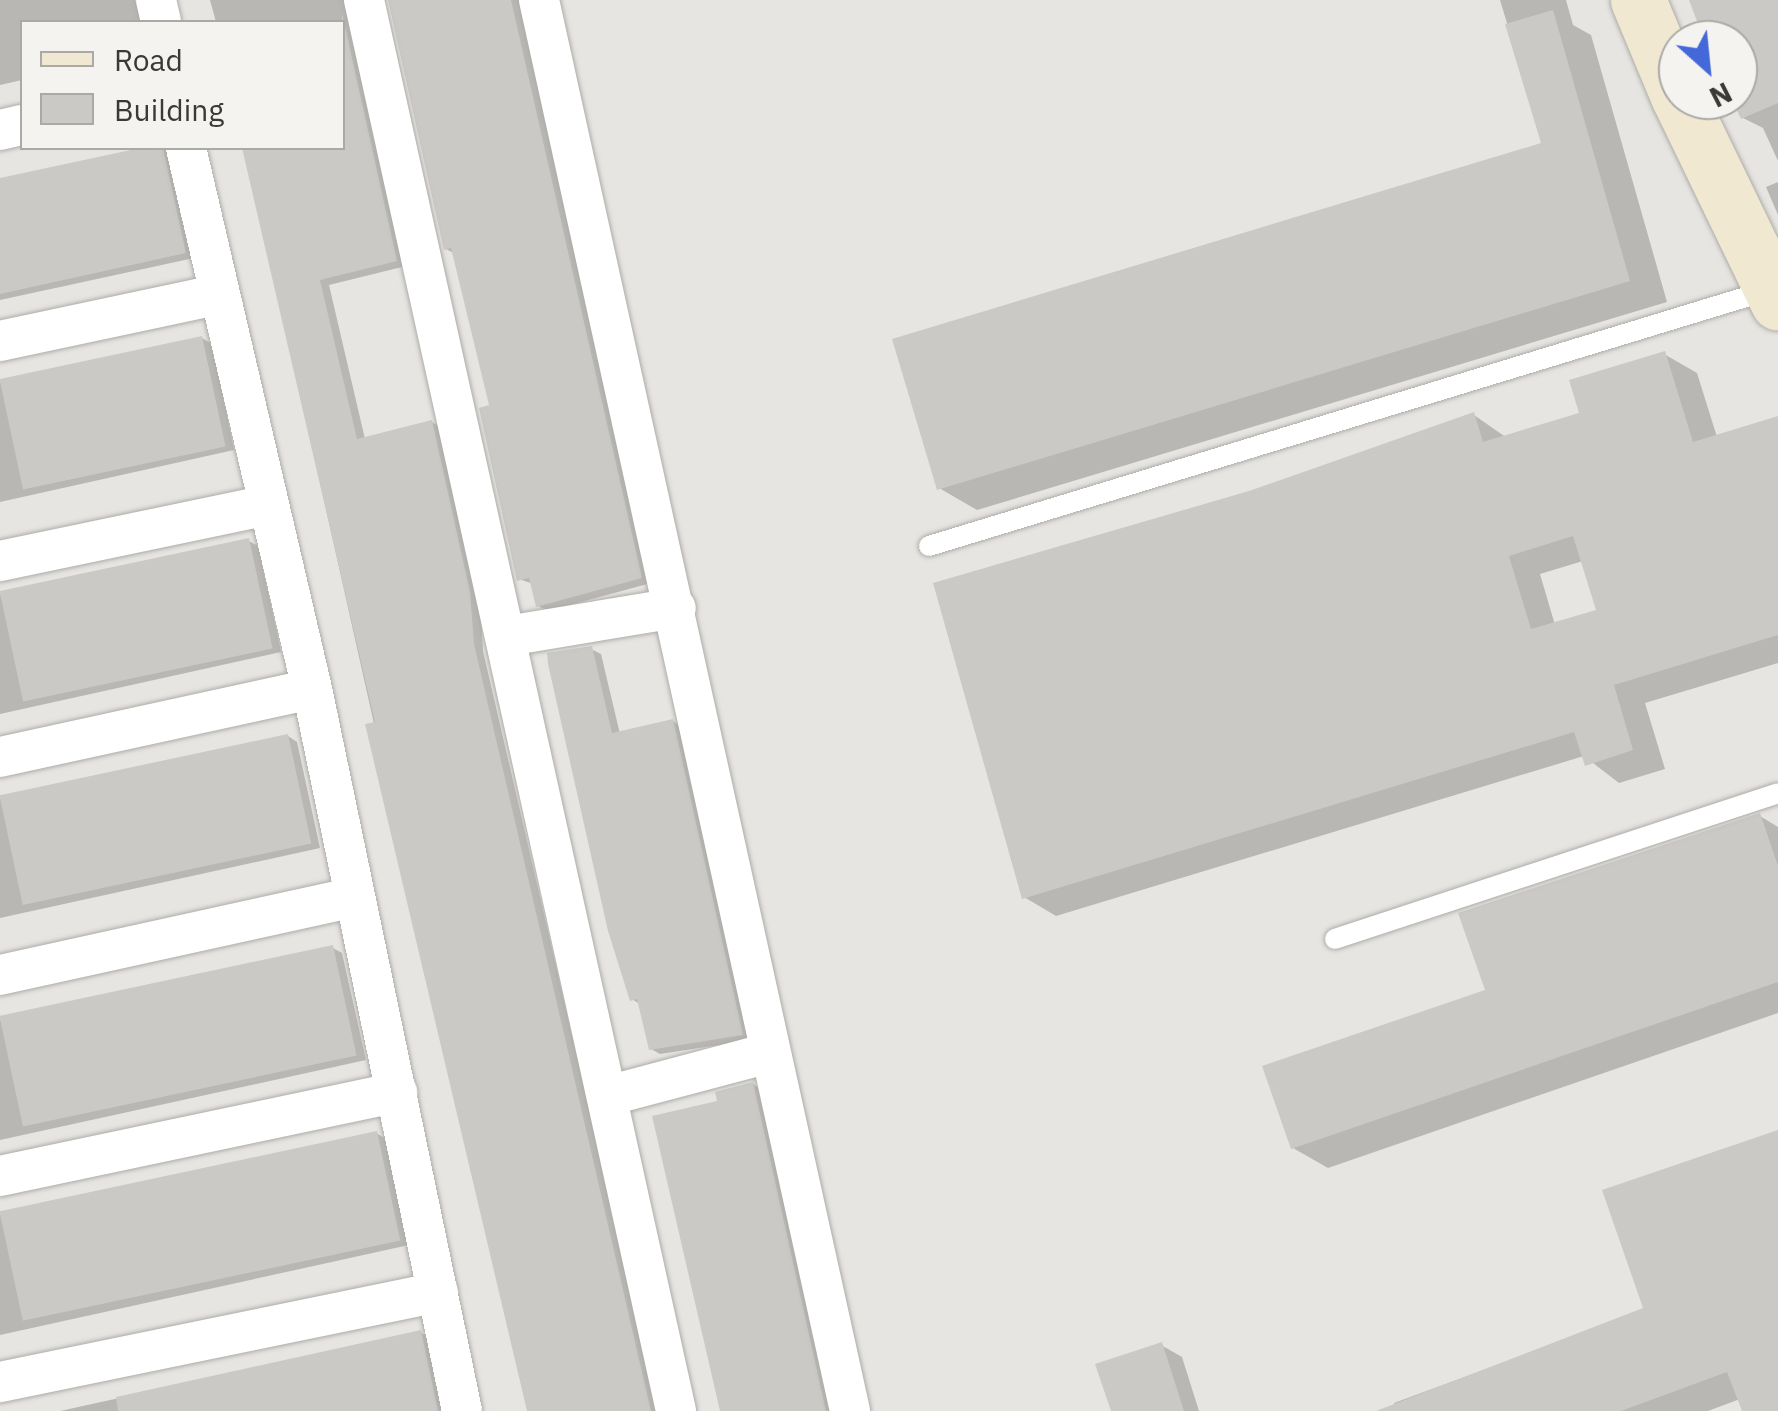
<!DOCTYPE html>
<style>
body{margin:0}
#map{position:relative;width:1778px;height:1411px;overflow:hidden;background:#e7e5e2;font-family:"IBM Plex Sans",sans-serif}
div>[style]{position:absolute}
[style*='--x']{left:calc(var(--x)*1px);top:calc(var(--y)*1px);width:calc(var(--w)*1px);rotate:calc(var(--a)*1deg)}
.shadow>*{inset:0;background:#0003}
.building>*{inset:0;background:#cac9c5;transform-origin:0 0}
.roads{filter:drop-shadow(0 0 2px #adaca8) drop-shadow(0 0 2px #adaca8)}
.lane>*{height:20px;margin:-10px;padding:0 10px;transform-origin:10px;border-radius:10px;background:#fff}
.street>*{height:40px;margin:-20px;padding:0 20px;transform-origin:20px;border-radius:20px;background:#fff}
.secondary>*{height:55px;margin:-27.5px;padding:0 27.5px;transform-origin:27.5px;border-radius:27.5px;background:#f1e8d2}
span{translate:-50% -50%;white-space:nowrap;text-align:center;line-height:1.15;-webkit-text-stroke:10px #f4f3ef;paint-order:stroke}
.legend{position:absolute;left:20px;top:20px;width:325px;height:130px;box-sizing:border-box;background:#f4f3ef;border:2px solid #aaa9a6;margin:0;padding:12px 18px;list-style:none;font-size:30px;color:#3a3938}
.legend li{display:flex;align-items:center;gap:20px;height:50px}
.legend b{width:50px;border:2px solid #aaa9a6}
.north{position:absolute;left:1658px;top:20px;width:100px;height:100px;box-sizing:border-box;background:#f4f3ef;border:2px solid #aaa9a6;border-radius:50%;rotate:153deg;font-size:28px;font-weight:700;line-height:40px;text-align:center;color:#3a3938}
.north::after{content:'';display:block;margin:auto;width:35px;height:45px;background:#4468da;clip-path:polygon(50% 0,100% 100%,50% 72%,0 100%)}
</style>
<div id="map">
<div class="shadow">
<div style="clip-path:polygon(0 0,143px 0,148px 22px,22px 22px,22px 80px,0 85px)"></div>
<div style="clip-path:polygon(210px 0,353px 0,406px 266px,329px 285px,365px 439px,432px 422px,442px 428px,480px 599px,483px 651px,659px 1411px,528px 1411px,245px 148px,342px 148px,342px 22px,216px 22px)"></div>
<div style="clip-path:polygon(391px 0,520px 0,651px 583px,548px 611px,538px 606px,533px 584px,519px 579px,492px 407px,455px 254px,446px 249px)"></div>
<div style="clip-path:polygon(1500px 0,1566px 0,1573px 25px,1591px 35px,1667px 302px,977px 510px,939px 488px,1544px 145px)"></div>
<div style="clip-path:polygon(1691px 0,1778px 0,1778px 161px,1763px 128px,1743px 118px,1735px 100px,1738px 40px,1706px 40px)"></div>
<div style="clip-path:polygon(154px 148px,172px 151px,194px 258px,0 300px,0 181px)"></div>
<div style="clip-path:polygon(1778px 182px,1778px 215px,1766px 187px)"></div>
<div style="clip-path:polygon(202px 338px,212px 344px,234px 450px,0 502px,0 383px)"></div>
<div style="clip-path:polygon(evenodd,1664px 354px,1697px 373px,1717px 437px,1778px 418px,1778px 663px,1645px 703px,1665px 769px,1619px 783px,1584px 756px,1056px 916px,1024px 897px,1249px 494px,1474px 415px,1507px 438px,1582px 415px,1664px 354px,1583px 561px,1599px 612px,1555px 625px,1540px 574px,1583px 561px)"></div>
<div style="clip-path:polygon(249px 541px,258px 546px,281px 652px,0 714px,0 595px)"></div>
<div style="clip-path:polygon(591px 649px,601px 654px,620px 734px,673px 721px,682px 727px,751px 1040px,660px 1054px,651px 1049px,641px 1005px,632px 999px)"></div>
<div style="clip-path:polygon(288px 736px,297px 742px,320px 848px,0 918px,0 799px)"></div>
<div style="clip-path:polygon(1760px 816px,1778px 827px,1778px 1013px,1328px 1168px,1293px 1148px,1488px 991px)"></div>
<div style="clip-path:polygon(333px 948px,342px 953px,366px 1060px,0 1140px,0 1020px)"></div>
<div style="clip-path:polygon(753px 1084px,762px 1090px,833px 1411px,723px 1411px,720px 1103px)"></div>
<div style="clip-path:polygon(1778px 1132px,1778px 1411px,1745px 1411px,1740px 1399px,1708px 1411px,1397px 1411px,1394px 1403px,1646px 1310px)"></div>
<div style="clip-path:polygon(376px 1133px,386px 1139px,409px 1245px,0 1335px,0 1215px)"></div>
<div style="clip-path:polygon(420px 1332px,430px 1338px,448px 1411px,60px 1411px)"></div>
<div style="clip-path:polygon(1161px 1345px,1182px 1357px,1199px 1411px,1114px 1411px)"></div>
</div>
<div class="building">
<div style="clip-path:polygon(388px 0,511px 0,642px 578px,536px 607px,529px 578px,517px 581px,479px 408px,489px 405px,451px 248px,444px 250px)"></div>
<div style="clip-path:polygon(1689px 0,1778px 0,1778px 103px,1741px 119px,1732px 100px,1738px 100px,1738px 40px,1704px 40px)"></div>
<div style="clip-path:polygon(1553px 10px,1630px 281px,937px 490px,892px 339px,1541px 143px,1505px 24px)"></div>
<div style="clip-path:polygon(342px 13px,397px 261px,320px 280px,357px 439px,432px 420px,470px 592px,474px 644px,651px 1411px,527px 1411px,365px 724px,375px 722px,242px 148px,342px 148px)"></div>
<div style="clip-path:polygon(140px 148px,163px 148px,186px 253px,0 294px,0 178px)"></div>
<div style="left:202px;top:336px;width:113px;height:207px;rotate:78deg"></div>
<div style="clip-path:polygon(evenodd,1665px 351px,1693px 442px,1778px 416px,1778px 635px,1614px 685px,1633px 750px,1585px 766px,1574px 732px,1022px 899px,933px 583px,1249px 491px,1474px 412px,1483px 442px,1579px 413px,1569px 380px,1665px 351px,1573px 536px,1596px 610px,1531px 629px,1509px 556px,1573px 536px)"></div>
<div style="left:249px;top:538px;width:113px;height:255px;rotate:78deg"></div>
<div style="clip-path:polygon(592px 646px,612px 733px,673px 719px,743px 1035px,649px 1050px,637px 999px,630px 1001px,608px 931px,548px 664px,547px 653px)"></div>
<div style="left:288px;top:734px;width:112px;height:295px;rotate:78deg"></div>
<div style="clip-path:polygon(1760px 813px,1778px 866px,1778px 982px,1291px 1149px,1262px 1066px,1485px 990px,1458px 913px)"></div>
<div style="left:333px;top:945px;width:113px;height:341px;rotate:78deg"></div>
<div style="clip-path:polygon(753px 1082px,826px 1411px,720px 1411px,652px 1116px,717px 1101px,715px 1092px)"></div>
<div style="clip-path:polygon(1778px 1130px,1778px 1411px,1742px 1411px,1727px 1372px,1621px 1411px,1376px 1411px,1643px 1308px,1602px 1190px)"></div>
<div style="left:377px;top:1131px;width:112px;height:386px;rotate:78deg"></div>
<div style="clip-path:polygon(421px 1330px,438px 1411px,118px 1411px,116px 1397px)"></div>
<div style="clip-path:polygon(1162px 1342px,1184px 1411px,1111px 1411px,1095px 1364px)"></div>
</div>
<div class="roads">
<div class="lane">
<div style="--x:929;--y:546;--w:878;--a:-16.95"></div>
<div style="--x:1335;--y:939;--w:466;--a:-18.2"></div>
</div>
<div class="street">
<div style="--x:156;--y:0;--w:23;--a:77"></div>
<div style="--x:364;--y:0;--w:1445;--a:77.53"></div>
<div style="--x:539;--y:0;--w:1445;--a:77.57"></div>
<div style="--x:0;--y:130;--w:23;--a:-13"></div>
<div style="--x:186;--y:148;--w:555;--a:76.89"></div>
<div style="--x:312;--y:689;--w:737;--a:78.26"></div>
<div style="--x:0;--y:341;--w:222;--a:-12"></div>
<div style="--x:0;--y:561;--w:273;--a:-11.8"></div>
<div style="--x:507;--y:636;--w:171;--a:-9.4"></div>
<div style="--x:0;--y:757;--w:319;--a:-12.3"></div>
<div style="--x:0;--y:975;--w:363;--a:-12.4"></div>
<div style="--x:607;--y:1096;--w:168;--a:-14.9"></div>
<div style="--x:0;--y:1176;--w:406;--a:-11.9"></div>
<div style="--x:0;--y:1382;--w:447;--a:-11.6"></div>
</div>
<div class="secondary">
<div style="--x:1638;--y:0;--w:104;--a:67.4"></div>
<div style="--x:1680;--y:100;--w:225;--a:64.2"></div>
</div>
</div>
<ul class="legend">
<li><b style="height:12px;background:#f1e8d2"></b>Road</li>
<li><b style="height:28px;background:#cac9c5"></b>Building</li>
</ul>
<div class="north">N</div>
</div>
